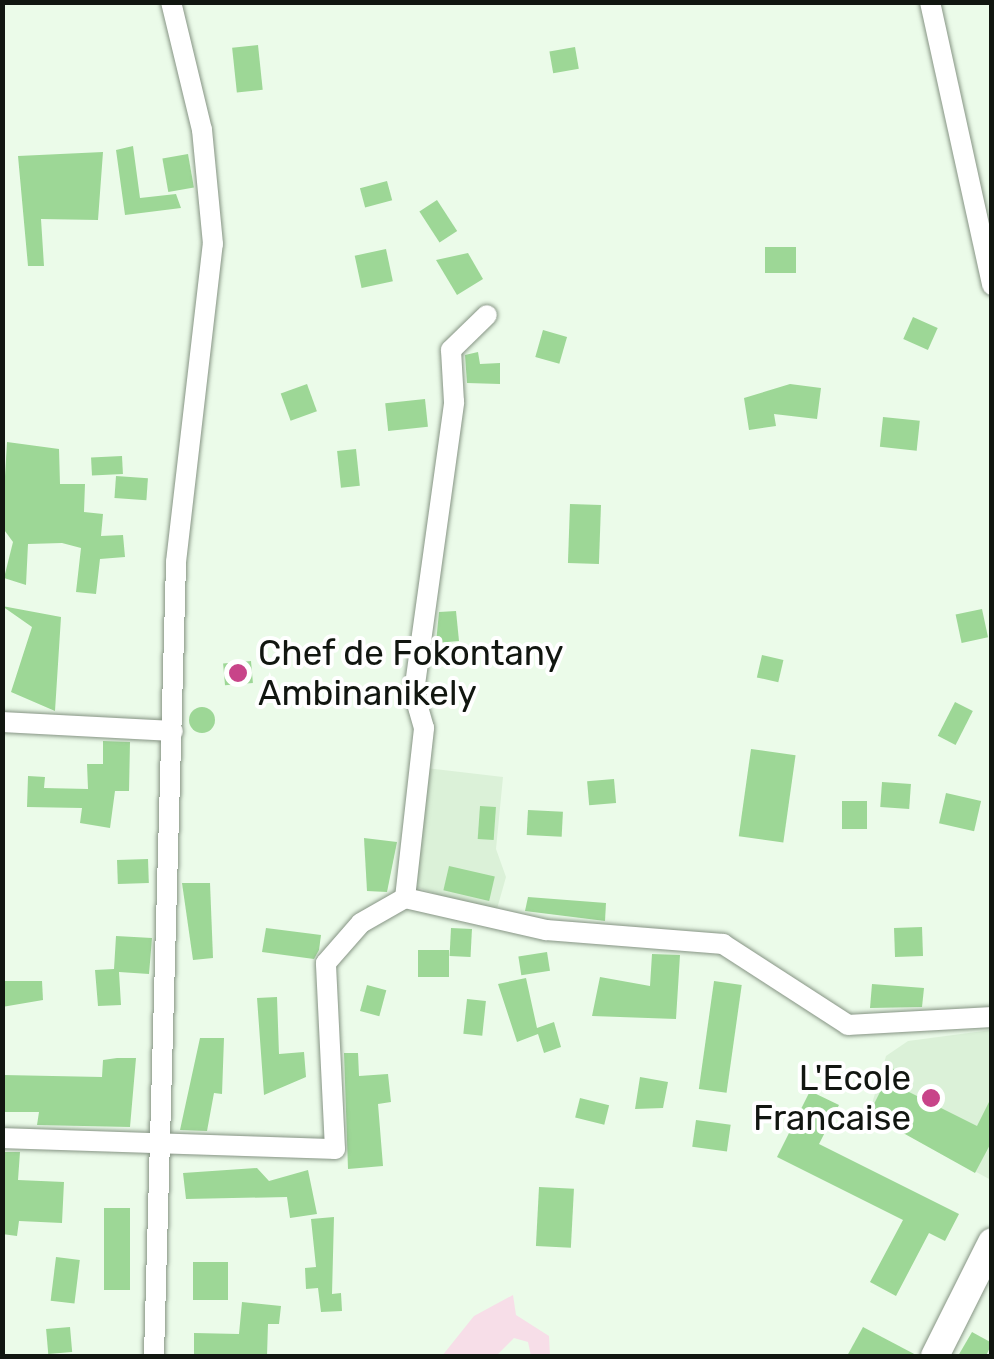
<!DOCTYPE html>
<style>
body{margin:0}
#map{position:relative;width:994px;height:1359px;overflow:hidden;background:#ebfbe9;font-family:Rubik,sans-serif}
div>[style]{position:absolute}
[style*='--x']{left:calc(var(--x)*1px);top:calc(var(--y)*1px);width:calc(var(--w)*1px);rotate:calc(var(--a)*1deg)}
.built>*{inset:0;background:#dbf1d8}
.green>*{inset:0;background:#f7dee8}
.building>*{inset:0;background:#9dd796;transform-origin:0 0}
.round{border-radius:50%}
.roads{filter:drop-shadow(0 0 2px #869484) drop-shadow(0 0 2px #869484)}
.minor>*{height:20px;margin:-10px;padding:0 10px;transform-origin:10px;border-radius:10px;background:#fff}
.secondary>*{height:28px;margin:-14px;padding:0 14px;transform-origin:14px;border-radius:14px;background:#fff}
.dots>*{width:28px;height:28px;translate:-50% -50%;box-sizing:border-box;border:5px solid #fff;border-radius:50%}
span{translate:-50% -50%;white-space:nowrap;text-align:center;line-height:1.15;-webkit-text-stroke:8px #fff;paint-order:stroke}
.poi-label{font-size:35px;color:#111610}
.left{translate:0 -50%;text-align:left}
.right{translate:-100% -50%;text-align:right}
.frame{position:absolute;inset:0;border:5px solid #111610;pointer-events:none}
</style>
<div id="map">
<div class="built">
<div style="clip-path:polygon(426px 768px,503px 777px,496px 849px,506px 877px,495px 916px,417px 887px)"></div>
<div style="clip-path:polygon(991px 1030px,991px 1180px,869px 1114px,886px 1056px,908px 1041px)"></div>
</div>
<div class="green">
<div style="clip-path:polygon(513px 1295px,516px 1315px,549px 1336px,550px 1356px,531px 1356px,528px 1342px,514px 1338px,496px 1356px,442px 1356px,474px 1316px)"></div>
</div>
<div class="building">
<div style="left:258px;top:45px;width:45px;height:26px;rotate:84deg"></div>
<div style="left:575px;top:47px;width:22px;height:26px;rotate:80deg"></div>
<div style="clip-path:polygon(133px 146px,140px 198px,176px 194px,181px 208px,125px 215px,116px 150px)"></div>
<div style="clip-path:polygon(103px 152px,98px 220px,41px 219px,44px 266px,28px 266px,18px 156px)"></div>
<div style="left:188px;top:154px;width:34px;height:26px;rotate:80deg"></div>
<div style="left:387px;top:181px;width:20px;height:28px;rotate:75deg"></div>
<div style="left:437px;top:200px;width:37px;height:21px;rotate:57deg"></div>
<div style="left:796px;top:247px;width:26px;height:31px;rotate:90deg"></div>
<div style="left:386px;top:249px;width:33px;height:32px;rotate:78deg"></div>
<div style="clip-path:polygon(468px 253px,483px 279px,457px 295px,436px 260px)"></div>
<div style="left:913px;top:317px;width:27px;height:24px;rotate:24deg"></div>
<div style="left:543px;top:330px;width:25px;height:28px;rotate:16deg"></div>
<div style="clip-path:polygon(478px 352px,480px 364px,500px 363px,500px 384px,467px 383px,465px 355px)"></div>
<div style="left:307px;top:384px;width:29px;height:28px;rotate:70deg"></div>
<div style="clip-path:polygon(790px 384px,821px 388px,817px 419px,774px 414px,776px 426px,749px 430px,744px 398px)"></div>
<div style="left:425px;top:399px;width:28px;height:40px;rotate:84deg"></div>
<div style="left:883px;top:417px;width:37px;height:30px;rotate:6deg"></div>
<div style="clip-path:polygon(7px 442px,59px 449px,60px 484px,85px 484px,84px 512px,103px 514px,101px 536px,123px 535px,125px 557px,100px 559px,96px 594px,76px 592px,81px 548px,62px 543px,28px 544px,26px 585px,4px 578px,13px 542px,2px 527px)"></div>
<div style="left:356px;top:449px;width:37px;height:19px;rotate:84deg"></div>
<div style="left:122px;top:456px;width:18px;height:31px;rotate:87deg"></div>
<div style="left:116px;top:476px;width:32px;height:22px;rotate:4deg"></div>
<div style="left:570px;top:504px;width:31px;height:59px;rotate:2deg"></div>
<div style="clip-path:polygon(2px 606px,61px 617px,55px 711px,11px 692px,32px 627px)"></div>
<div style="left:982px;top:609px;width:29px;height:27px;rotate:78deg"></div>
<div style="clip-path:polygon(456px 611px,459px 641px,436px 643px,439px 612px)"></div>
<div style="left:762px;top:655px;width:22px;height:23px;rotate:13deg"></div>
<div style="left:251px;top:661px;width:22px;height:28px;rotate:85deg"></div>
<div style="left:955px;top:702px;width:20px;height:38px;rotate:27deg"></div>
<div class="round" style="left:189px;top:707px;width:26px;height:26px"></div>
<div style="clip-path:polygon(103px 741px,130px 742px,129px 791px,115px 791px,110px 828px,80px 823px,82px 808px,27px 807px,28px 776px,45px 777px,44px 788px,88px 789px,87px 764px,103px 764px)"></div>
<div style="left:751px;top:749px;width:45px;height:88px;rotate:8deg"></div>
<div style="left:614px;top:779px;width:24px;height:27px;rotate:85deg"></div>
<div style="left:882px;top:782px;width:29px;height:25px;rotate:4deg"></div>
<div style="left:946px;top:793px;width:36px;height:31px;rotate:13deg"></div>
<div style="left:842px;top:801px;width:25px;height:28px"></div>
<div style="left:480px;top:806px;width:16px;height:33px;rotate:4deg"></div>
<div style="left:528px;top:810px;width:35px;height:25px;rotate:3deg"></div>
<div style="clip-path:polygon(364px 838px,397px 842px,387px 892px,367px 891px)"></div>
<div style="left:148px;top:859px;width:24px;height:31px;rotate:88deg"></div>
<div style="left:449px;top:866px;width:47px;height:25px;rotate:13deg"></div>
<div style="clip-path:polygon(182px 883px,210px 883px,213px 958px,193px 960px)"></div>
<div style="clip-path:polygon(528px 897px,606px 903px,605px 921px,525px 911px)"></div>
<div style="left:922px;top:927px;width:29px;height:28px;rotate:88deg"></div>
<div style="clip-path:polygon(266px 928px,321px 935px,319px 950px,314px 959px,262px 952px)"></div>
<div style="left:451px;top:928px;width:21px;height:28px;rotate:3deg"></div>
<div style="clip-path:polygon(116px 936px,152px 938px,149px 974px,119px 972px,121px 1005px,98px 1006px,95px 970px,114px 969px)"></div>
<div style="left:418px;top:950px;width:31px;height:27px"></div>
<div style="left:547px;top:952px;width:19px;height:29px;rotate:81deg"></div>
<div style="clip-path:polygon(652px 954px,680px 955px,676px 1019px,592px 1016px,600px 977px,650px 986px)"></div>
<div style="clip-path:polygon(526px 978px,537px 1028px,554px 1022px,561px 1047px,544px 1053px,538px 1034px,517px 1042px,498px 984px)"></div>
<div style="clip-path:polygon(2px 981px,42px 981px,43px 1000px,2px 1007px)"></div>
<div style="left:714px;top:981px;width:28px;height:109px;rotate:8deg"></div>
<div style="clip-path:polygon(872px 984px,924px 988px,922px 1007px,870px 1008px)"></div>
<div style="left:367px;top:985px;width:20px;height:27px;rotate:15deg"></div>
<div style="clip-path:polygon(277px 997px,279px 1054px,304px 1052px,306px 1077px,264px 1095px,257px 998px)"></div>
<div style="left:467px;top:999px;width:19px;height:35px;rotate:6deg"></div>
<div style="clip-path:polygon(200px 1038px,224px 1038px,222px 1094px,214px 1093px,207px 1131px,180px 1130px)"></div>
<div style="clip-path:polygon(344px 1053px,358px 1053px,359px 1076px,388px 1074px,391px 1102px,378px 1104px,383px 1166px,348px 1169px)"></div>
<div style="clip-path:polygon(117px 1058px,136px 1058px,130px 1127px,37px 1125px,39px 1112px,3px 1112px,3px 1075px,102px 1077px,103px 1060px)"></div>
<div style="clip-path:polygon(892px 1068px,905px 1075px,899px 1087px,977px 1126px,992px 1096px,992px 1141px,975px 1173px,869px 1114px)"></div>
<div style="clip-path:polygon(640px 1077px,668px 1082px,663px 1108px,635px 1109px)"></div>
<div style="clip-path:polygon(810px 1091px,839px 1105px,819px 1144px,959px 1214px,945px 1241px,929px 1233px,896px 1296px,870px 1282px,903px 1220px,777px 1157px)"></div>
<div style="left:580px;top:1098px;width:30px;height:20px;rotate:14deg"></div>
<div style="left:696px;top:1120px;width:35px;height:27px;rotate:8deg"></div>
<div style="clip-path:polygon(2px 1152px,20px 1152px,18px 1180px,64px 1182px,62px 1223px,19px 1221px,17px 1236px,2px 1234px)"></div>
<div style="clip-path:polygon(257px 1168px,269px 1181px,308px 1170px,317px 1214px,290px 1218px,287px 1197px,186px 1199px,183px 1173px)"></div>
<div style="left:539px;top:1187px;width:35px;height:59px;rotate:3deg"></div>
<div style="left:104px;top:1208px;width:26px;height:82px"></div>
<div style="clip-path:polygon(334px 1217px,332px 1294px,341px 1293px,342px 1311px,321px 1312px,318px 1288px,306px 1289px,305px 1268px,316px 1267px,311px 1219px)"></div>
<div style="left:56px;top:1257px;width:24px;height:44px;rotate:7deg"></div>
<div style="left:193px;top:1262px;width:35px;height:38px"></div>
<div style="clip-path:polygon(242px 1302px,281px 1306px,279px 1324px,268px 1324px,267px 1356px,194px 1356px,194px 1333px,239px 1334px)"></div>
<div style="left:70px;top:1327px;width:25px;height:24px;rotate:85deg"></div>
<div style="clip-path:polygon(863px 1327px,918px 1356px,847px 1356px)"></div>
<div style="clip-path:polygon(972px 1332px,992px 1343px,986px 1356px,958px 1356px)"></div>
</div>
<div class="roads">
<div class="minor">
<div style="--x:930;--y:2;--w:290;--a:77.6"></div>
<div style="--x:2;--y:722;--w:171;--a:3"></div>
<div style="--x:405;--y:898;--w:171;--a:-83.6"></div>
<div style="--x:424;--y:728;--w:37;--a:-106"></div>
<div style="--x:414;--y:692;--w:293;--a:-82.1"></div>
<div style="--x:454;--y:402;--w:52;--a:-93.3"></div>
<div style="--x:451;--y:350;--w:50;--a:-44.2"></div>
<div style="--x:2;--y:1138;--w:333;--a:1.9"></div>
<div style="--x:335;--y:1149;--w:186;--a:-92.8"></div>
<div style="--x:326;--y:963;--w:53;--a:-48.8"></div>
<div style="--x:361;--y:923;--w:51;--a:-29.6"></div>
<div style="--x:405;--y:898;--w:145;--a:12.8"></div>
<div style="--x:546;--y:930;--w:178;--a:4.5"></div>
<div style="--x:723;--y:944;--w:149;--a:32.9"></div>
<div style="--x:848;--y:1025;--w:144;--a:-3.2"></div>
<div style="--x:154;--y:1356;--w:794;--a:-88.41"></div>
<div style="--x:176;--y:562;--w:320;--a:-83.4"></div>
<div style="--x:213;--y:244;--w:115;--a:-95.5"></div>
<div style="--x:202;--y:130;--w:132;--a:-103.6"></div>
</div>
<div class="secondary">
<div style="--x:935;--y:1356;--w:127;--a:-63.4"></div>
</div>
</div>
<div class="dots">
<div style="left:238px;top:673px;background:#c84489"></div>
<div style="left:931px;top:1098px;background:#c84489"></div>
</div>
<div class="poi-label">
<span class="left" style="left:258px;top:673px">Chef de Fokontany<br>Ambinanikely</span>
<span class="right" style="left:911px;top:1098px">L'Ecole<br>Francaise</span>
</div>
<div class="frame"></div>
</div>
